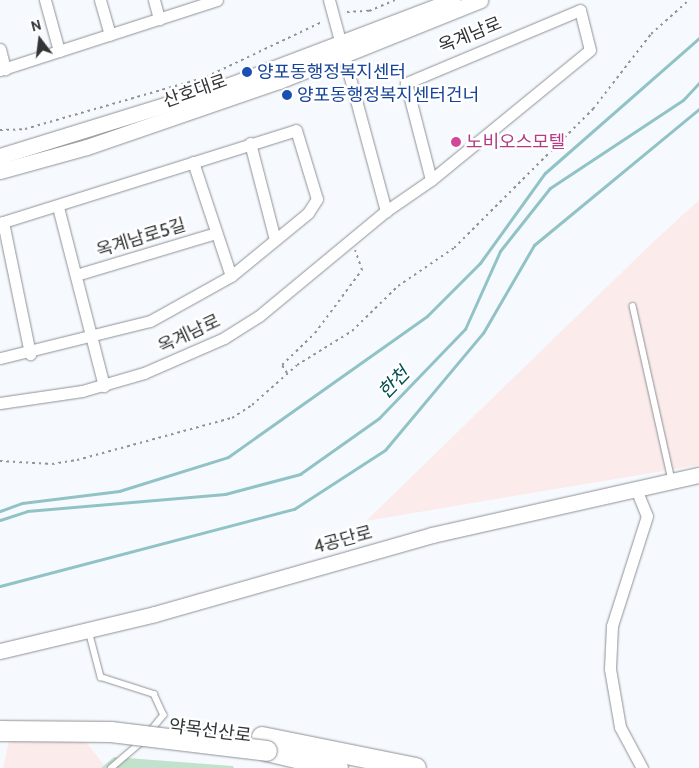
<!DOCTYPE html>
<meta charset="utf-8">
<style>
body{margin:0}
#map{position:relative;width:699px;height:768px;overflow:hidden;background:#f6fafe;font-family:Cabin,"Noto Sans KR",sans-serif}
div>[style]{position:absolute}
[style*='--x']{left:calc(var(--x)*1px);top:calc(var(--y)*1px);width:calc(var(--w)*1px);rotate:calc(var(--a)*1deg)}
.industrial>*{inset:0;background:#fcebeb}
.green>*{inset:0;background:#c3e2cd}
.stream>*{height:3px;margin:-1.5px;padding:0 1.5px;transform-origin:1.5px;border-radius:1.5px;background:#91c3c6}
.path>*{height:2px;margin-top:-1px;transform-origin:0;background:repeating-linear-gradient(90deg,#919497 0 2.5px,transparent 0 6.5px)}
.roads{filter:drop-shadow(0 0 1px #8d9196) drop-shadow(0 0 1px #8d9196)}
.service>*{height:5.5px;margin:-2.75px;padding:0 2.75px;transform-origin:2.75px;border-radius:2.75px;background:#fff}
.minor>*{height:11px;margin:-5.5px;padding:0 5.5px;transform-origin:5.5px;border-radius:5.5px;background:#fff}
.tertiary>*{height:15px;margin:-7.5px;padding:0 7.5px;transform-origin:7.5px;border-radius:7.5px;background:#fff}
.trunk>*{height:20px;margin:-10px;padding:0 10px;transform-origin:10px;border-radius:10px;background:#fff}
.bridges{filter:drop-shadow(0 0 1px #8d9196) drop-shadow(0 0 1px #8d9196)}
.trunk-bridge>*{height:20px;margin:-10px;padding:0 10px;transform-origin:10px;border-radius:10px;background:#fff}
.dots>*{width:14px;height:14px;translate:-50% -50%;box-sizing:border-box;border:2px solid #fff;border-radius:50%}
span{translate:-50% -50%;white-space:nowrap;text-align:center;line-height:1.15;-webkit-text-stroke:4.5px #fff;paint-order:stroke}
.street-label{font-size:18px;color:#323436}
.transit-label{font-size:18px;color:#164399}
.left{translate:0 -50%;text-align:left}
.hotel-label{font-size:18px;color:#b23c85}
.water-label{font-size:19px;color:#004e52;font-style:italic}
.north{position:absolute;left:15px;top:15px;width:50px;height:50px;-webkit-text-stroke:4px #fff;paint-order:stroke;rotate:345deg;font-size:14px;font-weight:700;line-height:20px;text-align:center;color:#323436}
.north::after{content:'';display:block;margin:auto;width:18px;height:22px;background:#323436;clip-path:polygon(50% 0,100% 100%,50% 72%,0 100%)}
</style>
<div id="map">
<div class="industrial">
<div style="clip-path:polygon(699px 200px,699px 465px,366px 521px,652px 243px)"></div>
<div style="clip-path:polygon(80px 734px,104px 765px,101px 768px,3px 768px,10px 736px)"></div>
</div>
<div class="green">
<div style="clip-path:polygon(114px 757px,233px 766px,234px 768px,101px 768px)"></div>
</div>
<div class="stream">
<div style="--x:0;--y:511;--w:23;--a:-20"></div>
<div style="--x:22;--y:503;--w:98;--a:-7.1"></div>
<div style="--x:119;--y:491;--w:114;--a:-17.3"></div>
<div style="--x:228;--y:457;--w:244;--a:-35.3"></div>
<div style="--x:427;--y:316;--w:75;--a:-45"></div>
<div style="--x:480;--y:263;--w:111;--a:-54.2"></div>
<div style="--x:545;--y:173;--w:205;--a:-41.2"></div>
<div style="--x:0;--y:520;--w:28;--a:-18"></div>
<div style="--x:27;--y:511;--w:199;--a:-4.9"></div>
<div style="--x:225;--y:494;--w:78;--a:-14.9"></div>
<div style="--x:300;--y:474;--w:97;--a:-35.3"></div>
<div style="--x:379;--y:418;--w:124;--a:-46"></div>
<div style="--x:465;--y:329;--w:85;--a:-65.8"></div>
<div style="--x:500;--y:251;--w:80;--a:-51.6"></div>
<div style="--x:550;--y:188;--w:159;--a:-33.5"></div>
<div style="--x:683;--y:100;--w:23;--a:-47"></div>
<div style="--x:0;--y:586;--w:304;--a:-14.7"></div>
<div style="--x:294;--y:509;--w:108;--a:-33"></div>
<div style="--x:385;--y:450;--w:153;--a:-50.1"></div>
<div style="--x:483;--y:333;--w:102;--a:-59.9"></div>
<div style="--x:534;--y:245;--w:214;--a:-39.5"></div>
</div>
<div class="path">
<div style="--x:347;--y:12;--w:22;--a:-3"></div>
<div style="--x:369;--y:11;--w:28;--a:-23"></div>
<div style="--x:0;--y:130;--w:25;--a:-2"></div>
<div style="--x:25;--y:129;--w:188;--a:-16"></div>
<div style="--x:206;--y:77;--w:128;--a:-25.4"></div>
<div style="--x:287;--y:373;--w:9;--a:-122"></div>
<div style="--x:282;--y:365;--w:46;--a:-44.1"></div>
<div style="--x:315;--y:333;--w:79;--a:-53.3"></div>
<div style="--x:362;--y:270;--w:21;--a:-109"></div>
<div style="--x:0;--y:461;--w:52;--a:3.3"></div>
<div style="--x:52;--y:464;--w:25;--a:-9"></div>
<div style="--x:77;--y:460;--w:161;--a:-15.2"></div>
<div style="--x:232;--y:418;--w:24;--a:-33"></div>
<div style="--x:252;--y:405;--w:60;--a:-41.6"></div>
<div style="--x:297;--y:365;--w:65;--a:-31.7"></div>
<div style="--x:352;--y:331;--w:64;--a:-44.4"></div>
<div style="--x:398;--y:286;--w:68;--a:-34.2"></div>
<div style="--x:454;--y:248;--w:197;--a:-45"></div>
<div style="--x:593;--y:109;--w:95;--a:-52.3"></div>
<div style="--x:651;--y:34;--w:51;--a:-41.8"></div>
</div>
<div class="roads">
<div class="service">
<div style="--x:633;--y:306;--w:179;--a:77.4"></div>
<div style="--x:89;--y:631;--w:48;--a:75.4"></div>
<div style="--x:101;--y:677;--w:56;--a:17.8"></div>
<div style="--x:154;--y:694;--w:23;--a:65"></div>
<div style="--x:164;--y:715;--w:22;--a:129"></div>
<div style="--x:111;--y:768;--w:45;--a:-40.5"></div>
</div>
<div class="minor">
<div style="--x:45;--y:0;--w:53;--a:74.6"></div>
<div style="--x:100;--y:0;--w:36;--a:74"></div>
<div style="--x:154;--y:0;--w:20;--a:75"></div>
<div style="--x:329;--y:0;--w:219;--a:74.9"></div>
<div style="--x:0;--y:49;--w:21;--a:76"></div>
<div style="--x:0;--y:70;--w:228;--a:-17.9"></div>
<div style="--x:250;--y:143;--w:100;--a:75.5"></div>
<div style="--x:193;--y:162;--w:120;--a:71.6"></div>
<div style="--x:58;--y:207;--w:185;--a:75.6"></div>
<div style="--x:3;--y:222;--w:135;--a:78.4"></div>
<div style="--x:0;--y:223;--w:310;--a:-17.4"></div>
<div style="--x:296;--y:130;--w:72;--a:73.1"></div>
<div style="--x:317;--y:199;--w:17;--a:123"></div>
<div style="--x:308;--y:213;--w:99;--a:140.7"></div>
<div style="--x:231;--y:276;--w:93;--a:150.9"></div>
<div style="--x:150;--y:321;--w:154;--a:166.1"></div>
<div style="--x:76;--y:275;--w:146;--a:-16.7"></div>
<div style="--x:0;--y:403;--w:83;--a:-8.3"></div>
<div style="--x:82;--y:391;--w:65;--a:-16.2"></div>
<div style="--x:144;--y:373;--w:87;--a:-23.6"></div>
<div style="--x:224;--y:338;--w:41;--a:-32.2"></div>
<div style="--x:259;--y:316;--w:165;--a:-39.6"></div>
<div style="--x:386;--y:211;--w:55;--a:-34.6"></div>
<div style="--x:431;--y:180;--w:205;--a:-39.3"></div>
<div style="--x:590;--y:50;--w:41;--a:-104"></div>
<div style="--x:580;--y:10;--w:189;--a:157.2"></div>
<div style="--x:406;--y:83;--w:100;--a:75.5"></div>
<div style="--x:636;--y:489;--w:29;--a:68"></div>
<div style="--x:647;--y:516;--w:115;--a:107.7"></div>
<div style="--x:612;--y:626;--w:43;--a:92.7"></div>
<div style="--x:610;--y:669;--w:59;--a:80.2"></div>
<div style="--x:620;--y:727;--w:47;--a:61.8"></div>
</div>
<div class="tertiary">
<div style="--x:0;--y:156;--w:243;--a:-17.2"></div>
<div style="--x:232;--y:84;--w:236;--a:-20.8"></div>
<div style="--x:0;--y:171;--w:90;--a:-15.4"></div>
<div style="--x:87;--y:147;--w:203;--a:-19"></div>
<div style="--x:279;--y:81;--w:217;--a:-21.9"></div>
<div style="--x:0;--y:651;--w:159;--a:-13.4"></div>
<div style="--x:155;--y:614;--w:288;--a:-15.9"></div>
<div style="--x:432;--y:535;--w:274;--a:-12.7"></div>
</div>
<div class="trunk">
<div style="--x:262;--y:737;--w:157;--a:11.4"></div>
<div style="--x:267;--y:751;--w:73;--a:13.5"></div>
</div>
</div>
<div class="bridges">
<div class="trunk-bridge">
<div style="--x:0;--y:731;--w:111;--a:0.5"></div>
<div style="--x:111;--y:732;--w:157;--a:6.9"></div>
</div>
</div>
<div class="dots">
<div style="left:247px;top:72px;background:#1a4fb4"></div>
<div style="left:287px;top:95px;background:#1a4fb4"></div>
<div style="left:456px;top:142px;background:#d1479c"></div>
</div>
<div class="street-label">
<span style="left:470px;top:35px;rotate:-22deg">옥계남로</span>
<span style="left:195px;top:91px;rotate:-19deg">산호대로</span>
<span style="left:141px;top:238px;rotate:-17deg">옥계남로5길</span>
<span style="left:189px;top:334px;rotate:-25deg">옥계남로</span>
<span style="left:343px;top:540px;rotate:-15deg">4공단로</span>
<span style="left:210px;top:731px;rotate:7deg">약목선산로</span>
</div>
<div class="transit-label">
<span class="left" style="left:257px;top:72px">양포동행정복지센터</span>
<span class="left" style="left:297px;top:95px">양포동행정복지센터건너</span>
</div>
<div class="hotel-label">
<span class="left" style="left:466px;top:142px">노비오스모텔</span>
</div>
<div class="water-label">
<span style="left:394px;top:383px;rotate:-46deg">한천</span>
</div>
<div class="north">N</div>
</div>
